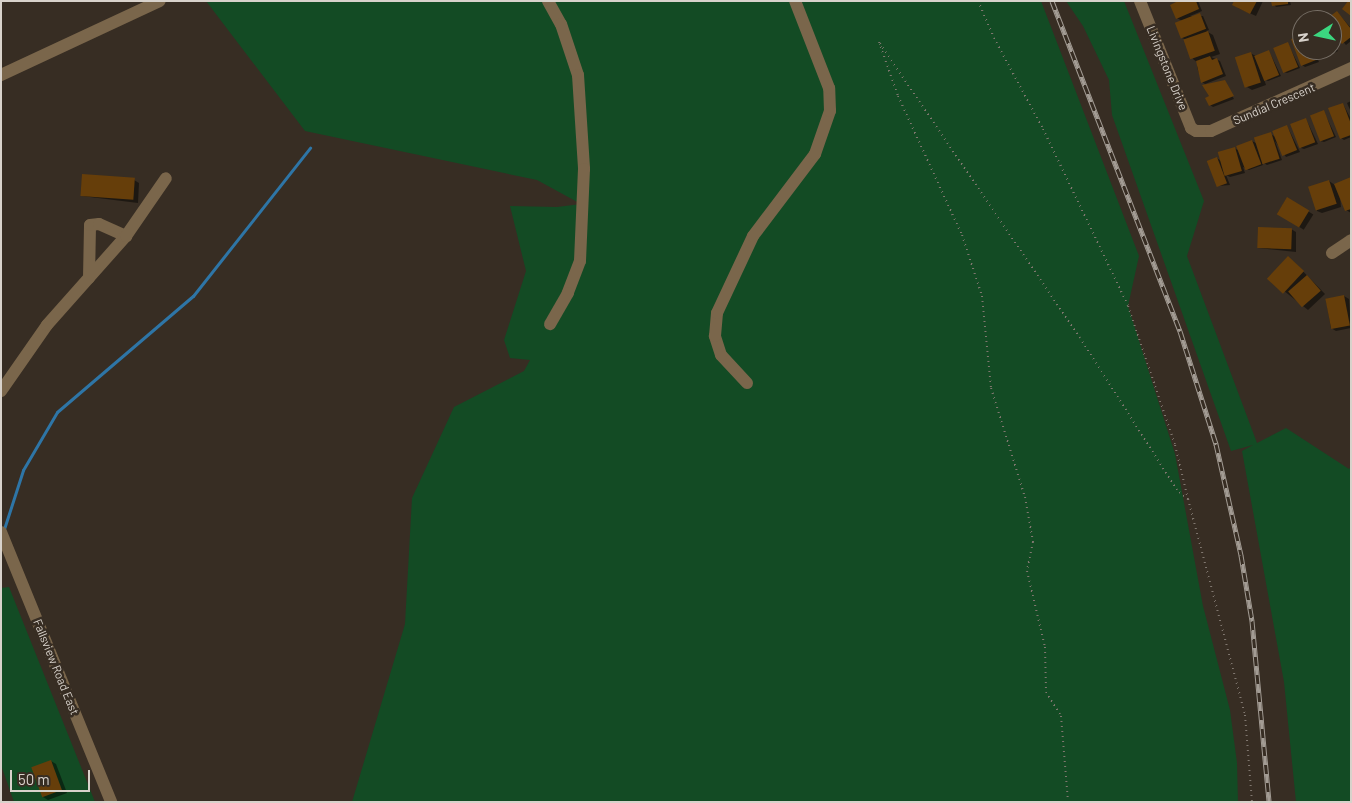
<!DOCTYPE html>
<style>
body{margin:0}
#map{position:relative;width:1352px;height:803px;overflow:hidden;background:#372d23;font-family:Barlow,sans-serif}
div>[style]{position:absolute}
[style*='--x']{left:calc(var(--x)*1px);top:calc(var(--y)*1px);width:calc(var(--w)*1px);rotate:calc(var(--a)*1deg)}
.green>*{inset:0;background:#134b24}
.shadow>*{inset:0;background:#0007;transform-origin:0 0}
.stream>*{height:3px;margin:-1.5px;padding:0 1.5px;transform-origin:1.5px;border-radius:1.5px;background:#2e75a6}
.building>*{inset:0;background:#663e0a;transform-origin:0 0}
.path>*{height:2px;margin-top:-1px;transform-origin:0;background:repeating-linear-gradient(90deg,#80776f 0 1px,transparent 0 5px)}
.minor>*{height:12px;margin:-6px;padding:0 6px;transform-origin:6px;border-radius:6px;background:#7a664b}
.rail>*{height:5px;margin-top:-2.5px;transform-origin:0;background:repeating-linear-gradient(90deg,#372d23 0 9px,#a39c94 0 18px);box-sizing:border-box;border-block:1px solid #a39c94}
span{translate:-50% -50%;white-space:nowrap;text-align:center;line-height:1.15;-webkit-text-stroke:5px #372d23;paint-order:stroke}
.street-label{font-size:12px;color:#d8d2cb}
.frame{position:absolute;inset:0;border:2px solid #d8d2cb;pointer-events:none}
.north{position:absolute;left:1292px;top:10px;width:50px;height:50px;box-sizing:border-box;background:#372d23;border:1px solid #776f66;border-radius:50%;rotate:260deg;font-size:14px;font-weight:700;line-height:20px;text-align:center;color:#d8d2cb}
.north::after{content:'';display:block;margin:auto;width:18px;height:22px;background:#3bd77f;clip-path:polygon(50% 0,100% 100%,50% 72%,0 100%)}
.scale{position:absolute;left:10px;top:770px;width:80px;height:22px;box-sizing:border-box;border:2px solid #d8d2cb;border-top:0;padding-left:6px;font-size:15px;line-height:18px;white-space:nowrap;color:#d8d2cb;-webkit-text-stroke:4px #372d23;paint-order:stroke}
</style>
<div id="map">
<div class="green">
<div style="clip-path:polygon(206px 1px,1041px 1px,1139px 256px,1128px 306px,1175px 454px,1203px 606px,1230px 710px,1237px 763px,1238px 802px,352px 802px,405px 624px,412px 498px,454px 407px,524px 371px,530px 360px,510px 358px,504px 340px,526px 271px,510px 206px,557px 207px,581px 204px,537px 180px,305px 131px)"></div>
<div style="clip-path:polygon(1066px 1px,1124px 1px,1204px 201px,1187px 256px,1257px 443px,1286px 428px,1349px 469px,1351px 466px,1351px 802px,1296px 802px,1284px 682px,1242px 451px,1253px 445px,1231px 451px,1112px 115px,1109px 80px,1083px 26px)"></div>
<div style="clip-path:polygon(9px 587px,95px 802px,14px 802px,1px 765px,1px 588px)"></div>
</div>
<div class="shadow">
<div style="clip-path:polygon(1181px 1px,1198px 1px,1202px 11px,1190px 16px,1203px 16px,1209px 30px,1206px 31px,1213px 35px,1220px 54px,1211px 57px,1220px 61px,1226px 76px,1205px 84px,1202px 82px,1197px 67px,1198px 63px,1193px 59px,1187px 40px,1182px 38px,1182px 21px,1177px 18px)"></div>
<div style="clip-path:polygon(1235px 1px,1263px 1px,1256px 16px,1238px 8px)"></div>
<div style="clip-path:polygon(1272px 1px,1290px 1px,1291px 5px,1276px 7px)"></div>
<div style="clip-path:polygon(1337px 12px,1351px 28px,1351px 41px,1346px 45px,1332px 29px,1332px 20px,1327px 20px)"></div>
<div style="clip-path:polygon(1302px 36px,1302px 50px,1314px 50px,1319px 62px,1305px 67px,1302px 65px)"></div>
<div style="clip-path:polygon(1332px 39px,1338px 51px,1326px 57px,1320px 50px,1332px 50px)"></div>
<div style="clip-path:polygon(1288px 44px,1300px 68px,1287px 73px,1284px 72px)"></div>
<div style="clip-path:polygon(1269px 51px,1281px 76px,1268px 81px,1264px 79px,1266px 85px,1252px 90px,1247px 87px,1250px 53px,1256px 56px)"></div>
<div style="clip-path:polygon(1224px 81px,1234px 99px,1213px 107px,1210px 105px)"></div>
<div style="clip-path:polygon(1351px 101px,1351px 112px,1347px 103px)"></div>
<div style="clip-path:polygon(1343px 104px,1351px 119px,1351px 137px,1344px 140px,1341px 138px)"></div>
<div style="clip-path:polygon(1324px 112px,1336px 137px,1324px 142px,1320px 141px)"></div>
<div style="clip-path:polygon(1306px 119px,1318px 144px,1304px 149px,1301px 148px)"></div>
<div style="clip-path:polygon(1287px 126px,1300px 152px,1286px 157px,1275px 141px,1282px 160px,1267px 165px,1262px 162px,1263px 165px,1249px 170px,1243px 167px,1245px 173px,1230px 177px,1226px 175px,1230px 185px,1218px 186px,1217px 158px,1222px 162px,1234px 148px,1240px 151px,1252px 141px,1258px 144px,1270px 134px,1276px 137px)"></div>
<div style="clip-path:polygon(1351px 179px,1351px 213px,1346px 210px,1340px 196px,1341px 207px,1322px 213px,1317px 211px,1309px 188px,1329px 181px,1335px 185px)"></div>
<div style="clip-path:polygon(134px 180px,139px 183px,138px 203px,82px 196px)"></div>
<div style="left:1287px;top:198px;width:31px;height:18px;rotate:32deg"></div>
<div style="clip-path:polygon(1291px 229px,1296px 232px,1296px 252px,1258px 248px)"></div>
<div style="clip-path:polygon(1293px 261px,1325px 294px,1308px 310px,1269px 279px)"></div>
<div style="clip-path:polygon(1344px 296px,1349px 299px,1351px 328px,1336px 331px,1331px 328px,1326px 299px)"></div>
<div style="clip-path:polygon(51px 761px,56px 764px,67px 793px,48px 800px,43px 797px)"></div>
</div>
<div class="stream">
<div style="--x:4;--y:529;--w:62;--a:-72.1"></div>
<div style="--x:23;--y:470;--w:67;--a:-59.6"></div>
<div style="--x:57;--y:412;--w:179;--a:-40.5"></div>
<div style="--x:193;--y:296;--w:189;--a:-51.7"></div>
</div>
<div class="building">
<div style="clip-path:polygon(1178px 1px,1196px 1px,1199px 9px,1176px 19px,1170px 5px)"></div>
<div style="clip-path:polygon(1234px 1px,1257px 1px,1250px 14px,1232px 5px)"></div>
<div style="clip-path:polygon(1271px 1px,1288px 1px,1288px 4px,1272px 6px)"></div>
<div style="clip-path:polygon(1348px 1px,1351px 1px,1351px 16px,1342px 9px)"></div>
<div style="clip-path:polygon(1337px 11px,1351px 29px,1351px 37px,1342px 44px,1332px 31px,1332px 20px,1325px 20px)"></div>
<div style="left:1200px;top:13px;width:17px;height:27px;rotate:69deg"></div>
<div style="left:1208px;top:31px;width:21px;height:26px;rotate:71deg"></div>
<div style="clip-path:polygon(1302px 35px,1302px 50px,1312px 50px,1316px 60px,1301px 66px,1291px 39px)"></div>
<div style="left:1288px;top:42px;width:27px;height:16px;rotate:68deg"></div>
<div style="clip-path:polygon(1332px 42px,1336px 49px,1322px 56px,1319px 50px,1332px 50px)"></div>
<div style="left:1269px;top:50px;width:27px;height:16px;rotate:68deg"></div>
<div style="left:1251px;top:52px;width:32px;height:17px;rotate:72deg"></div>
<div style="clip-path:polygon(1210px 56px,1212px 60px,1217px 58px,1223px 74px,1201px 83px,1196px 61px)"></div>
<div style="clip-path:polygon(1225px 80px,1234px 96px,1209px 106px,1205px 98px,1209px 96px,1202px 85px)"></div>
<div style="clip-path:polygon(1343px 103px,1351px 124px,1351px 135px,1340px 139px,1328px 108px)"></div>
<div style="left:1324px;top:110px;width:28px;height:15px;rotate:69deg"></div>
<div style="left:1306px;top:118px;width:26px;height:17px;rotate:69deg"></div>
<div style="left:1287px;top:125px;width:27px;height:16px;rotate:68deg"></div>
<div style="left:1271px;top:132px;width:28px;height:18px;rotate:72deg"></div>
<div style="left:1252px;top:140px;width:26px;height:17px;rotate:69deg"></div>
<div style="left:1235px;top:147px;width:25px;height:18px;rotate:74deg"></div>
<div style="left:1217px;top:157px;width:28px;height:11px;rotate:69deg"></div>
<div style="left:82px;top:174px;width:53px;height:22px;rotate:4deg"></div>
<div style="clip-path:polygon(1351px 177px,1351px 209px,1345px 211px,1334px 184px)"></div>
<div style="left:1329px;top:180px;width:25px;height:22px;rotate:72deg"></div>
<div style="left:1287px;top:197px;width:26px;height:20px;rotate:31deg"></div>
<div style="left:1258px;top:227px;width:34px;height:21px;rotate:2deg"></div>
<div style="left:1288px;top:256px;width:22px;height:31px;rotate:43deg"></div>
<div style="left:1307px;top:275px;width:21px;height:25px;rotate:49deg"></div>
<div style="left:1344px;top:295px;width:31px;height:19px;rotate:79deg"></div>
<div style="left:51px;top:760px;width:32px;height:21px;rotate:70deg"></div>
</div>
<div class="path">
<div style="--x:978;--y:1;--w:40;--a:66.6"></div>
<div style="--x:994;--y:38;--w:103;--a:61.7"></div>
<div style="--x:1043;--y:129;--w:196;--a:64.3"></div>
<div style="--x:1128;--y:306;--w:147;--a:71.3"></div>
<div style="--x:1175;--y:445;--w:56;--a:76.5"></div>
<div style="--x:1188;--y:499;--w:14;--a:-141"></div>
<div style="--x:1177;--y:490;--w:180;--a:-122.5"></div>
<div style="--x:1080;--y:338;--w:358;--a:-124.2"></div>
<div style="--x:879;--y:42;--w:57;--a:70.6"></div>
<div style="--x:898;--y:96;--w:153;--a:65.3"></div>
<div style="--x:962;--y:235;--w:64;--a:71.8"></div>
<div style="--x:982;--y:296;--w:92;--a:84.4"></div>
<div style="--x:991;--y:388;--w:114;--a:72.7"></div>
<div style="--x:1025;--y:497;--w:46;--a:79.9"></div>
<div style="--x:1033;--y:542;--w:30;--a:102"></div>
<div style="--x:1027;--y:571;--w:78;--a:76.7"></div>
<div style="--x:1045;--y:647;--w:45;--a:88.7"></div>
<div style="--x:1046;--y:692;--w:28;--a:58"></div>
<div style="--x:1061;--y:716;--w:86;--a:85.3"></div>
<div style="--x:1188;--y:499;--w:223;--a:75.2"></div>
<div style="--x:1245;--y:715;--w:87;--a:85.4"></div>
</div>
<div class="minor">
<div style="--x:548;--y:1;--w:26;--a:61"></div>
<div style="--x:561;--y:24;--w:54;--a:71.6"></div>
<div style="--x:578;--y:75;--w:94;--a:86.3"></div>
<div style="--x:584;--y:169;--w:92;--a:92.5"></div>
<div style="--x:580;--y:261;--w:34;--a:111"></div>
<div style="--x:568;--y:293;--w:36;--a:120"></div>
<div style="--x:1140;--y:1;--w:137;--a:68.1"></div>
<div style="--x:1191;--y:128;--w:6;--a:31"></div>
<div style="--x:1196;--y:131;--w:15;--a:0"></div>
<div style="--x:1211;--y:131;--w:154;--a:-24.2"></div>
<div style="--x:1;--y:75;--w:175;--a:-25"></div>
<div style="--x:1332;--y:253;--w:23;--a:-34"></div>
<div style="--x:89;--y:278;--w:53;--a:-88.9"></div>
<div style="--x:90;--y:225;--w:9;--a:-6"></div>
<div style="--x:99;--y:224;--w:30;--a:24"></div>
<div style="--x:747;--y:383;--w:38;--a:-133"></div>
<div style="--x:721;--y:355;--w:20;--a:-108"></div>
<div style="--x:715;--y:336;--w:23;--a:-85"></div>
<div style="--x:717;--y:313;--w:85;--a:-64.9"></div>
<div style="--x:753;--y:236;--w:103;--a:-52.9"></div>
<div style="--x:815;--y:154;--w:46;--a:-70.8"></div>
<div style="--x:830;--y:111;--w:23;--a:-92"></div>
<div style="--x:829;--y:88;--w:93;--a:-111.3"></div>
<div style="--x:1;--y:391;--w:80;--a:-55.1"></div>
<div style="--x:47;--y:325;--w:119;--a:-48.4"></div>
<div style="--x:126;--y:236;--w:70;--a:-55.4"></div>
<div style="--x:1;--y:532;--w:292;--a:67.8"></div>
</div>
<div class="rail">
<div style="--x:1052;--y:1;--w:354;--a:68.8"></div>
<div style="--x:1180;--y:331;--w:119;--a:72.3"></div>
<div style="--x:1216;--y:444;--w:114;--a:77.3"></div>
<div style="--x:1241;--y:555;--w:67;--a:80.5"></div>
<div style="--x:1252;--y:621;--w:182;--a:84.6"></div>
</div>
<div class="street-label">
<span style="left:1167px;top:68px;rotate:68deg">Livingstone Drive</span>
<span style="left:1274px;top:104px;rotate:-23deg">Sundial Crescent</span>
<span style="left:56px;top:667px;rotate:68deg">Fallsview Road East</span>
</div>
<div class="frame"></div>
<div class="north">N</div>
<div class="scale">50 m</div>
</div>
